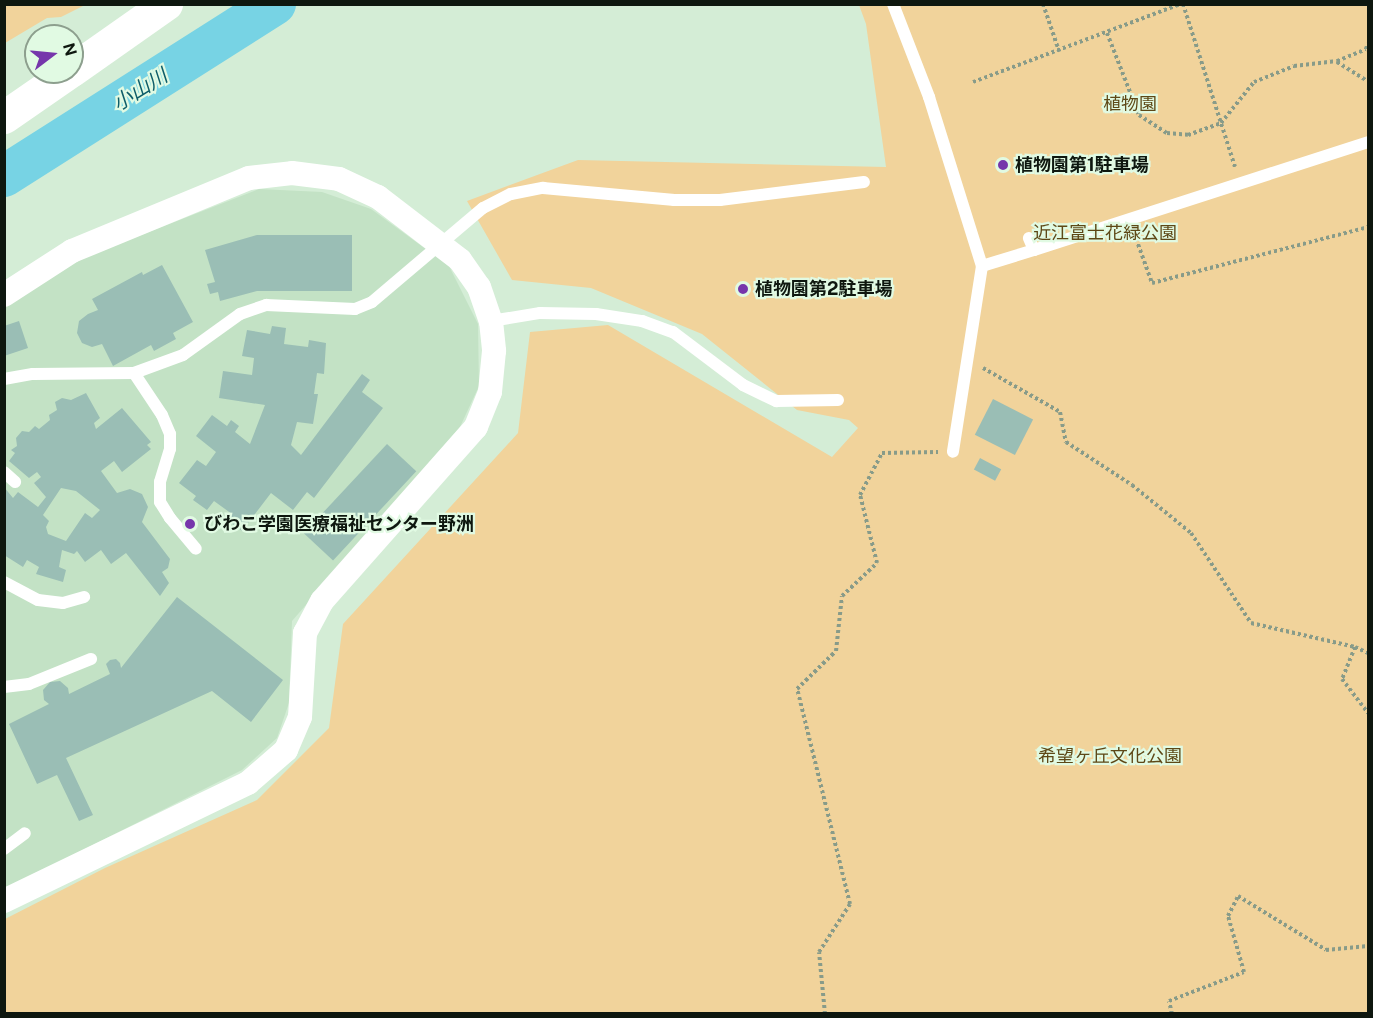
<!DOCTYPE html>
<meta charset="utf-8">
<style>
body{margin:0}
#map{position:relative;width:1373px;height:1018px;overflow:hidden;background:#d4edd6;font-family:"Public Sans","Noto Sans JP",sans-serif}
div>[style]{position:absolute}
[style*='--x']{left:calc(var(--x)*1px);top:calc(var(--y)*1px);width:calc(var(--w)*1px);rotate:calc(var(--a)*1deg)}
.built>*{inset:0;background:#c3e2c5}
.green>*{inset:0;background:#f1d39b}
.river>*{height:42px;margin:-21px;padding:0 21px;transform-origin:21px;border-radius:21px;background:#77d3e4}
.building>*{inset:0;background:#9abeb5;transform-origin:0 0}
.path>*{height:4px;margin-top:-2px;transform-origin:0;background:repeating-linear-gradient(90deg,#889b89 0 3px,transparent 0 6px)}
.service>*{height:12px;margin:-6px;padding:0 6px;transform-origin:6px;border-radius:6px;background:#fff}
.minor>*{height:24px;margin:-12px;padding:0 12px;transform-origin:12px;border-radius:12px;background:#fff}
.secondary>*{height:33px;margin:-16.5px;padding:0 16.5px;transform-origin:16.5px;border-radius:16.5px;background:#fff}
.dots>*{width:16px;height:16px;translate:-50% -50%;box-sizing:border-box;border:3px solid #e1fae3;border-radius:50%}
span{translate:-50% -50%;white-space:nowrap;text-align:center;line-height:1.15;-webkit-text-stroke:4.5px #e1fae3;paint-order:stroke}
.park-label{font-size:18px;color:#5e4816}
.poi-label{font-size:18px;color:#0e170f;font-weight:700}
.left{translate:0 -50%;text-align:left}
.water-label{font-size:20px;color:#0e5d69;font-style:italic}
.frame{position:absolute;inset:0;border:6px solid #0e170f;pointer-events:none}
.north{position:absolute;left:24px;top:24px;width:60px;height:60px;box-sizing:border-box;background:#e1fae3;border:2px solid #8d9f8e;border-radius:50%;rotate:74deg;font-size:16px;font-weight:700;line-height:24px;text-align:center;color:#0e170f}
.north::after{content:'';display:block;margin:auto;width:21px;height:27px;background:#7636ab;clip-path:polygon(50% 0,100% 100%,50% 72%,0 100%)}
</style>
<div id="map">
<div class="built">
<div style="clip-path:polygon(259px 189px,322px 192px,371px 209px,449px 266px,478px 324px,479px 386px,460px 427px,292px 621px,289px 703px,277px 738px,242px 770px,5px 889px,5px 306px,77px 260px)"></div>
</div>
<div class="green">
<div style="clip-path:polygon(5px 4px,85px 4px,85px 5px,61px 17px,47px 18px,5px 43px)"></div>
<div style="clip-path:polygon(859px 5px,1368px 5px,1368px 1013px,5px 1014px,5px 919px,105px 868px,257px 800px,329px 728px,343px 624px,518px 433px,530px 332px,608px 325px,832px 457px,858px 428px,849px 420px,797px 410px,702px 334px,591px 288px,512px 280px,467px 201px,578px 160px,886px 167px,866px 24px)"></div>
</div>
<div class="river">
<div style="--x:4;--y:176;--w:321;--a:-32.4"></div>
</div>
<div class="building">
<div style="clip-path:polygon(257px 235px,352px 235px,352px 291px,257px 291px,220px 301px,218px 292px,210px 294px,207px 284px,215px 282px,205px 250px)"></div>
<div style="clip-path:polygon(162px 265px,193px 322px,173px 333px,176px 339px,154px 351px,151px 345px,113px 366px,102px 344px,92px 347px,82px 343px,77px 333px,79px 321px,88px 314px,98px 310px,92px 299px,142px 272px,143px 275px)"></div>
<div style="clip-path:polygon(19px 321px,28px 348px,4px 356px,4px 326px)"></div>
<div style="clip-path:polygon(272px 326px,286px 328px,284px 344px,308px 347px,309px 340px,326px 343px,324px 374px,317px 373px,314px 394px,318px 394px,313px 424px,297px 422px,291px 445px,301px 455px,362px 374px,370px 380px,362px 392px,383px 408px,314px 498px,307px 492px,293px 510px,271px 493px,242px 531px,227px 520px,232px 514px,214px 501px,207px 510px,193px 500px,196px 496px,179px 483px,197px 460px,206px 466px,216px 452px,196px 436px,212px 415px,227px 426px,231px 420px,239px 426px,235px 432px,250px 444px,265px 405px,219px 398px,223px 371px,252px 375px,254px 358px,242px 356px,247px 330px,270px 334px)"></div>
<div style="clip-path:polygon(evenodd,86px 393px,100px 418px,94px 423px,96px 429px,122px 408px,151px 442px,147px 445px,151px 449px,122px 472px,114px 461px,101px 471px,117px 493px,130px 489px,142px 494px,148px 507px,142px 522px,170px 559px,168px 568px,162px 572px,169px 583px,160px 596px,126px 553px,111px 564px,101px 550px,85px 562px,77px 551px,74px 554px,62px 550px,59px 567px,66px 570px,63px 582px,36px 574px,39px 567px,27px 560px,23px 567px,4px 555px,4px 487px,13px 498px,18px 492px,38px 507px,46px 497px,34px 483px,41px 477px,37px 472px,29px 478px,9px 461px,15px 453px,11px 450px,17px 446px,16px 438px,22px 431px,29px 432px,35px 426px,39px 429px,50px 420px,49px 415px,57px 410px,55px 402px,62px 398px,71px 400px,86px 393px,61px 488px,76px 491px,100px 510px,92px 518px,85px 513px,66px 541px,48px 534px,46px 527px,49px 521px,43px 515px,61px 488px)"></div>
<div style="left:993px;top:399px;width:45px;height:40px;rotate:27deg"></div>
<div style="left:387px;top:444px;width:40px;height:122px;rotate:43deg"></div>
<div style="left:980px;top:458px;width:24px;height:13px;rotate:28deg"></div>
<div style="clip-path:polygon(177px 597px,283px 680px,251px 722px,212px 691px,66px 758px,93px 815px,79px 821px,57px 775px,37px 784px,9px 724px,49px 704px,44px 700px,43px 690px,50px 682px,60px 681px,68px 688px,69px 694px,110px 674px,106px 664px,110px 660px,116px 659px,120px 663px,121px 668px)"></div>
</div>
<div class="path">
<div style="--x:1043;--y:4;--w:50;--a:71.2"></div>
<div style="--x:1183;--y:4;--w:171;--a:72.3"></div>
<div style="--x:1107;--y:33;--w:88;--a:68.7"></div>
<div style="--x:1139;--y:115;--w:33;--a:33"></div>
<div style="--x:1167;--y:133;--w:21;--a:5"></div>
<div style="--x:1188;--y:135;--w:35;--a:-20"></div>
<div style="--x:1221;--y:123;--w:53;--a:-51.2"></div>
<div style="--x:1254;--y:82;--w:43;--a:-21.8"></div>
<div style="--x:1294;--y:66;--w:43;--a:-6.6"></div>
<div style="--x:1337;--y:61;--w:31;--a:-22"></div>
<div style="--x:1366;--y:49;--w:6;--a:-72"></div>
<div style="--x:1337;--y:62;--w:36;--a:32"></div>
<div style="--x:973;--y:82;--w:222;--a:-20.6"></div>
<div style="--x:1134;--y:233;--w:53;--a:70.2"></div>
<div style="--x:1152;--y:283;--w:223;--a:-14.5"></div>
<div style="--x:983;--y:368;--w:89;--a:29.7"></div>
<div style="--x:1060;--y:412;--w:31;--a:79"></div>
<div style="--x:1066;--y:442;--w:79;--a:33.1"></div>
<div style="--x:1132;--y:485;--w:76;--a:39.1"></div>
<div style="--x:1191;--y:533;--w:108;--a:56.3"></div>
<div style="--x:1251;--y:623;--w:107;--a:13"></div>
<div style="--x:1355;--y:647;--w:14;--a:25"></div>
<div style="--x:1355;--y:647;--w:35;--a:112"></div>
<div style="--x:1342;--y:679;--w:43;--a:52.6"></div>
<div style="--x:825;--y:1014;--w:62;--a:-95.5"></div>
<div style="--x:819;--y:952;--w:57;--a:-57.1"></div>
<div style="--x:850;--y:904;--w:221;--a:-103.8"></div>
<div style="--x:797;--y:689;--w:54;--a:-44.3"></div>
<div style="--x:836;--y:651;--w:55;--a:-83.8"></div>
<div style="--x:842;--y:596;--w:48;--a:-43.3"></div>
<div style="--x:877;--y:563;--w:70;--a:-104"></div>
<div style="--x:860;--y:495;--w:47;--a:-62.4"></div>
<div style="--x:882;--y:453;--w:56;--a:-1"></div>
<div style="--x:1172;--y:1014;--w:13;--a:-103"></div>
<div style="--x:1169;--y:1001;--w:80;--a:-21.1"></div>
<div style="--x:1244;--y:972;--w:58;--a:-105.9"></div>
<div style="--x:1228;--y:916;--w:22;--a:-63"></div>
<div style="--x:1238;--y:896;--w:103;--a:31.5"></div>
<div style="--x:1326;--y:950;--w:42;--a:-5.4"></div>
</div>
<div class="service">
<div style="--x:893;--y:4;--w:100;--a:68.8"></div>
<div style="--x:929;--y:97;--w:177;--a:72.6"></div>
<div style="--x:982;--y:266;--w:188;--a:98.9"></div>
<div style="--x:1034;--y:250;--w:351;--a:-17.9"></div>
<div style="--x:982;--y:266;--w:54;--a:-17.1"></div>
<div style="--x:1034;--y:250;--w:13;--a:-113"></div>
<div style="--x:491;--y:321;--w:50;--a:-9.3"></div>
<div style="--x:540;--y:313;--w:56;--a:1"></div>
<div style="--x:596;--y:314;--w:47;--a:8.7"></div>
<div style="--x:642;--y:321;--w:33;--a:20"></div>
<div style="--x:673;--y:332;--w:88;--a:37.1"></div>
<div style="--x:743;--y:385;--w:37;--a:26"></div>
<div style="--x:776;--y:401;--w:62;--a:-0.9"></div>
<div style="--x:134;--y:373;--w:50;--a:56.3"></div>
<div style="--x:162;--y:415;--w:21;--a:67"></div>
<div style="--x:170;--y:434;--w:15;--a:90"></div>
<div style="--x:170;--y:449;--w:34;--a:107"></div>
<div style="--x:160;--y:482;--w:20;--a:90"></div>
<div style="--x:160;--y:502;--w:19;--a:58"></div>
<div style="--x:170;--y:518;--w:40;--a:50"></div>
<div style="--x:4;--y:379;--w:29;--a:-10"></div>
<div style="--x:33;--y:374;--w:101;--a:-0.6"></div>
<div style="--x:134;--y:373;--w:52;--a:-20.2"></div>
<div style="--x:183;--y:355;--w:70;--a:-35.7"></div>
<div style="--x:240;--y:314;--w:28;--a:-19"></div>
<div style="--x:266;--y:305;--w:89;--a:2.6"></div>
<div style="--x:355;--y:309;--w:18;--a:-22"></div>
<div style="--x:372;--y:302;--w:145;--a:-40.3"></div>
<div style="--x:483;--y:208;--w:31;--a:-27"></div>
<div style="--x:511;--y:194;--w:33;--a:-11"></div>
<div style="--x:543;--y:188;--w:132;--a:5.2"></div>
<div style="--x:674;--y:200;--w:46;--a:0"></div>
<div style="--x:720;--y:200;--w:145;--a:-7.1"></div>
<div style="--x:4;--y:472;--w:15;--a:42"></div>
<div style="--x:4;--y:582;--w:38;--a:28"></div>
<div style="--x:38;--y:600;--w:25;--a:7"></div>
<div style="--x:63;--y:603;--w:22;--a:-16"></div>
<div style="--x:4;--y:687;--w:25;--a:-7"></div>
<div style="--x:29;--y:684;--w:67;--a:-22"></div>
<div style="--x:4;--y:849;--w:26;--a:-37"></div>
</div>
<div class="minor">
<div style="--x:4;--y:295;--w:81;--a:-32.9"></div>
<div style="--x:72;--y:251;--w:191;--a:-22.4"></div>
<div style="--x:249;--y:178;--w:43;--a:-6.6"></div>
<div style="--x:292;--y:173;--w:47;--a:7.3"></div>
<div style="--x:339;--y:179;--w:43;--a:24.8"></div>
<div style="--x:378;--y:197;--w:103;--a:37.5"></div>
<div style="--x:460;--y:260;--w:33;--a:55"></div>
<div style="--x:479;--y:287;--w:36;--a:71"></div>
<div style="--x:491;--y:321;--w:30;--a:84"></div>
<div style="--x:494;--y:351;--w:41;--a:95.6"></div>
<div style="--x:490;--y:392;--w:38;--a:112"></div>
<div style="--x:476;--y:427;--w:232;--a:131.5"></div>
<div style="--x:322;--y:601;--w:36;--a:118"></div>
<div style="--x:305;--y:633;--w:84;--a:93.4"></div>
<div style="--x:300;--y:717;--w:36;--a:113"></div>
<div style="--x:286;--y:750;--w:50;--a:139"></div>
<div style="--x:248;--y:783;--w:271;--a:154.2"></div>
</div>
<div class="secondary">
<div style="--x:72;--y:70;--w:115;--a:-35.1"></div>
<div style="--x:4;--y:117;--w:79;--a:-34.7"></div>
</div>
<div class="dots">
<div style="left:1003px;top:165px;background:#7636ab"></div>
<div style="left:743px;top:289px;background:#7636ab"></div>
<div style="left:190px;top:524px;background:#7636ab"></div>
</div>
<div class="park-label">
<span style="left:1130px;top:104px">植物園</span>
<span style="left:1105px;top:233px">近江富士花緑公園</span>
<span style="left:1110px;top:756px">希望ヶ丘文化公園</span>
</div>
<div class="poi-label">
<span class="left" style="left:1015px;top:165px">植物園第1駐車場</span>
<span class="left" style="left:755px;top:289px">植物園第2駐車場</span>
<span class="left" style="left:204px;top:524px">びわこ学園医療福祉センター野洲</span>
</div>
<div class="water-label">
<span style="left:140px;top:90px;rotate:-32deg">小山川</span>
</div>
<div class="frame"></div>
<div class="north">N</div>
</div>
